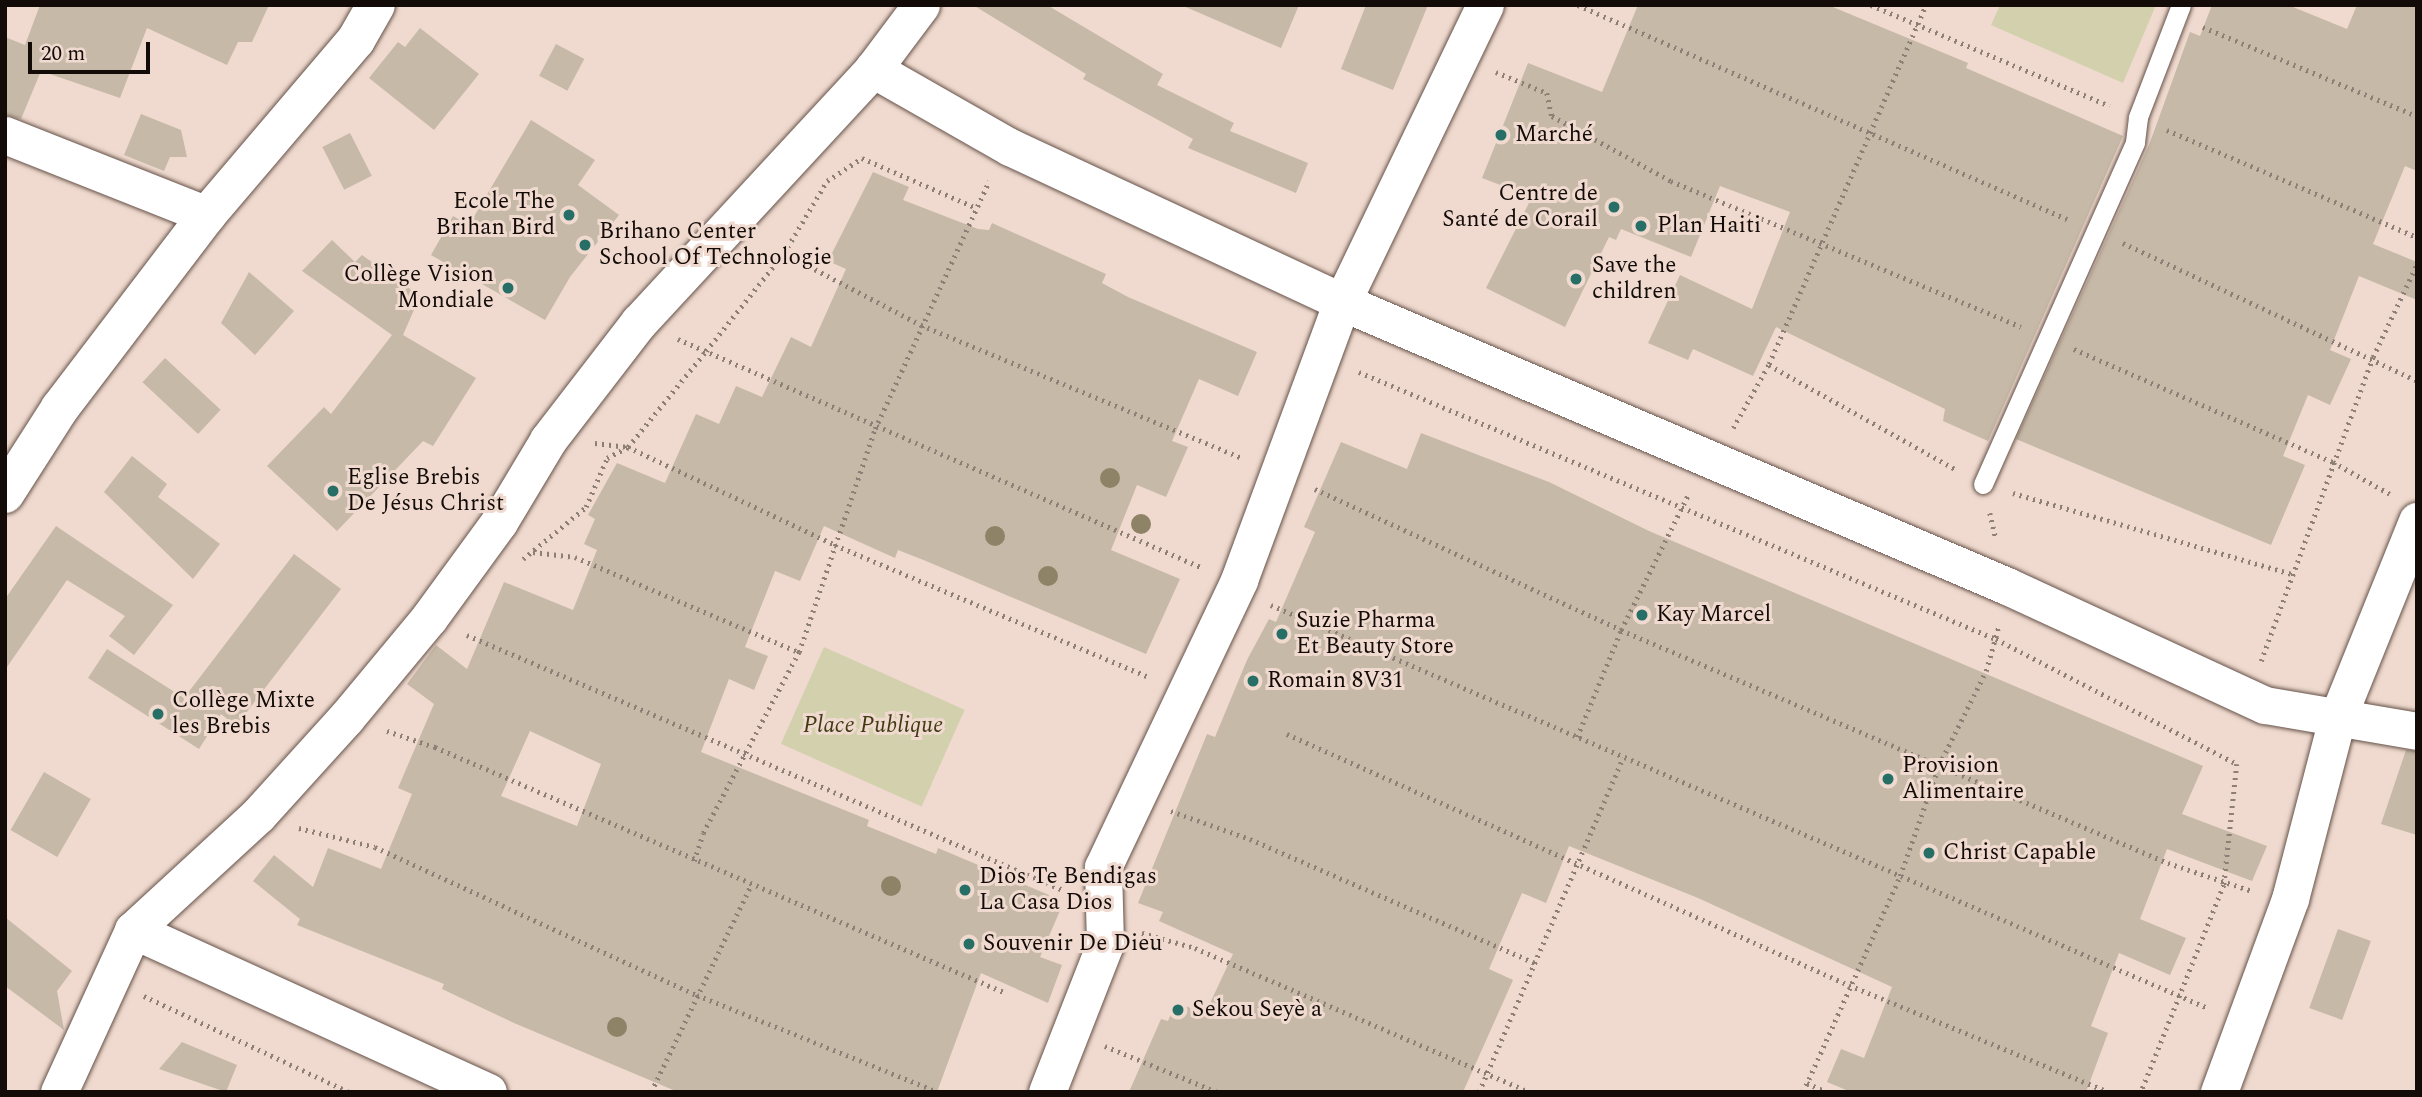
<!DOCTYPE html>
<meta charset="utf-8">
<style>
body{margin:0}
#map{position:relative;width:2422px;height:1097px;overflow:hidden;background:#f0dacf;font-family:Spectral,serif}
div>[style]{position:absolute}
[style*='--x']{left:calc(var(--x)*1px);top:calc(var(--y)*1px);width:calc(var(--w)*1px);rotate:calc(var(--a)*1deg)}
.green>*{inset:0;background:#d3d0ae;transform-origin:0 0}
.building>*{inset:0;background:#c6b9a7;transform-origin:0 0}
.path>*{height:4.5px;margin-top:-2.25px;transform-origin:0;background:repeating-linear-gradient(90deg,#8d7e76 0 2px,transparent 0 7px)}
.roads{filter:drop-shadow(0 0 2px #655249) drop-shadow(0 0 2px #655249)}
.lane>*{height:19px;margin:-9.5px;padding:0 9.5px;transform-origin:9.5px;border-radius:9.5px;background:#fff}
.street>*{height:37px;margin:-18.5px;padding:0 18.5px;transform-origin:18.5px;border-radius:18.5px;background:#fff}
.secondary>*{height:38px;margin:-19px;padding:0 19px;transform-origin:19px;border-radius:19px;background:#fff}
.trees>*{width:20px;height:20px;margin:-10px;border-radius:50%;background:#8e8267}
.dots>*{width:19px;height:19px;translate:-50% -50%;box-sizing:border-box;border:4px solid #f0dacf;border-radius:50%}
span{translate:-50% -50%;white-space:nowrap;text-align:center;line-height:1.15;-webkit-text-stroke:6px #f0dacf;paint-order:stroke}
.poi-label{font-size:23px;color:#120b07}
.left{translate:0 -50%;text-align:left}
.right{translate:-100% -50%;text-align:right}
.park-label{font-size:23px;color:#3e3a12;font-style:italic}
.frame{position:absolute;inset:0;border:7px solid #120b07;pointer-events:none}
.scale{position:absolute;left:28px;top:42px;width:122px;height:32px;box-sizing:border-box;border:4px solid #120b07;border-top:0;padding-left:9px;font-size:21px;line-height:24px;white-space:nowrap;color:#120b07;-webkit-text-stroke:5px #f0dacf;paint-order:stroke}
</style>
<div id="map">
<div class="green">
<div style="clip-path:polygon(2000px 5px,2156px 5px,2123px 83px,1991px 25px)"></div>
<div style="left:824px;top:647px;width:154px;height:106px;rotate:24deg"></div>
</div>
<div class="building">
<div style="clip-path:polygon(40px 5px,269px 5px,252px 42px,238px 42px,227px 65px,147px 28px,120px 98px,41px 71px,21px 119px,5px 115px,5px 37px,25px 45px)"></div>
<div style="clip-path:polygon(973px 5px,1047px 5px,1163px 74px,1157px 85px,1234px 123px,1230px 131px,1308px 163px,1296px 193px,1188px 148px,1193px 139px,1083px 79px,1086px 74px)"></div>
<div style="clip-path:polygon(1181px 5px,1299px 5px,1281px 48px)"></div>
<div style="clip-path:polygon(1366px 5px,1428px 5px,1393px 90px,1341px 69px)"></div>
<div style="clip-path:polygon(1638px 5px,1828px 5px,1968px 63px,1966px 68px,2123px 136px,1988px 441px,1943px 421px,1945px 409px,1776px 327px,1753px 376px,1693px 349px,1688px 360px,1648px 343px,1680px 275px,1752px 309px,1790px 212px,1720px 186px,1691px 257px,1621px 229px,1616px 240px,1609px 237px,1565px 327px,1486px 288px,1532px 197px,1482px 178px,1528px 63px,1602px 92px)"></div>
<div style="clip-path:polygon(2212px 5px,2288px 5px,2347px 29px,2357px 5px,2417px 5px,2417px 171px,2405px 166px,2373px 244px,2417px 262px,2417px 300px,2359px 276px,2330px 350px,2351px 359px,2330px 405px,2308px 395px,2283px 456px,2305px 465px,2271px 545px,2016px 439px,2149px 145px,2190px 32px,2200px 36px)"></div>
<div style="clip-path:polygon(420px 28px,479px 74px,434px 130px,369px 78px,398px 42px,405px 47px)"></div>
<div style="left:556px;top:44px;width:32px;height:36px;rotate:28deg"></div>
<div style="clip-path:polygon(141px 114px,181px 130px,187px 157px,170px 157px,164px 171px,124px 155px)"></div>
<div style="clip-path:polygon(531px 120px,595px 160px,578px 185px,619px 215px,570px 277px,545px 320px,431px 255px,453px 216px,469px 225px)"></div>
<div style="left:350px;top:133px;width:48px;height:31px;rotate:63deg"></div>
<div style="clip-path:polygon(evenodd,873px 172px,909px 187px,903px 200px,978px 229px,989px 230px,992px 223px,1106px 274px,1102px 283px,1128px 297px,1257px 352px,1238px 396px,1199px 379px,1172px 441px,1188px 447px,1166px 497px,1137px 485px,1111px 550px,1180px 579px,1146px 654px,926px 561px,898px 550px,895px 558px,824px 526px,800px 581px,775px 571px,745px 647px,768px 656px,754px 690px,729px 679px,701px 752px,869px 820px,867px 826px,936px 854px,938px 848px,1049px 895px,1047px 900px,1062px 906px,1040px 957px,1062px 965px,1048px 1003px,981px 973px,937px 1092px,678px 1092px,514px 1023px,442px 989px,444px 984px,297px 925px,300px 919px,253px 881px,274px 855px,313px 887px,328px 848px,381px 869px,412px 794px,398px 788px,434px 704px,407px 684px,436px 645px,467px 669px,504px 582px,573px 610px,597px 550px,584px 544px,595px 519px,588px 515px,617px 463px,665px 483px,696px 414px,719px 424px,736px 386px,762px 397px,791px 337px,811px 347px,846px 269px,828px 261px,873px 172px,530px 731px,601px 764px,577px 826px,501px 796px,530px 731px)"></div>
<div style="clip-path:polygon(332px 240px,355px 262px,362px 255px,420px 296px,403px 335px,476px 378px,433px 446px,423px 441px,337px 531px,267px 466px,324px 407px,331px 414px,392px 335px,302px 271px)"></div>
<div style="clip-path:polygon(249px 272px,294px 311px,255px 355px,221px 323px)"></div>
<div style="left:165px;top:358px;width:76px;height:33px;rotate:43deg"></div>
<div style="clip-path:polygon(1421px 433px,1549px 482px,1649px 531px,2203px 766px,2182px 814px,2267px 846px,2252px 881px,2167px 849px,2140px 919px,2186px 938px,2170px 975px,2119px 953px,2091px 1026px,2108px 1033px,2086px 1092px,1851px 1092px,1827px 1082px,1841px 1049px,1864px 1058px,1892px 987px,1698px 898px,1569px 846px,1546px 903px,1522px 893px,1489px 969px,1513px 980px,1463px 1092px,1129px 1092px,1161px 1019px,1168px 1021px,1176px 1002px,1205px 1014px,1233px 954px,1159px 921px,1163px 912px,1138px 903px,1207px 734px,1215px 737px,1247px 660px,1269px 619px,1276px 622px,1315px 532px,1304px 527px,1341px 442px,1407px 469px)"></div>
<div style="clip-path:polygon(132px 456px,167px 484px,158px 497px,220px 544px,193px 579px,104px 492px)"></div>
<div style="clip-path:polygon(56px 526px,173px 605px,134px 655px,109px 636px,125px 616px,67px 580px,5px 670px,5px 599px)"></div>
<div style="clip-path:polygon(294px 554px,341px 589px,236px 726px,221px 714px,199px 749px,88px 678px,107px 649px,184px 698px)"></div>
<div style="clip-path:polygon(2406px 750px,2417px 751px,2417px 835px,2381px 824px)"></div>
<div style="left:44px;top:772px;width:54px;height:67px;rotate:30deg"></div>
<div style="clip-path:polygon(5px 917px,72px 971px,57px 991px,64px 1030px,5px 986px)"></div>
<div style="left:2338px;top:929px;width:35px;height:84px;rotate:20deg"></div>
<div style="clip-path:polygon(182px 1042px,237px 1065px,226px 1092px,159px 1069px)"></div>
</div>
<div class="path">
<div style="--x:1578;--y:5;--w:534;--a:23.64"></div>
<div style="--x:1871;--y:5;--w:259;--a:22.9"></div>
<div style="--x:2203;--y:27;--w:232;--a:22.6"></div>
<div style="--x:1496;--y:72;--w:55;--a:22.4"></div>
<div style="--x:1547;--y:93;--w:24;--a:78"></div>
<div style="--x:1552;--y:116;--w:136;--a:28.6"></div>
<div style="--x:1671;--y:181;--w:379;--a:22.6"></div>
<div style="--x:2167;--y:130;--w:272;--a:23.2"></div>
<div style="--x:2123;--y:243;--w:325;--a:25.1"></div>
<div style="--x:784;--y:253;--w:155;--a:27.7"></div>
<div style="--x:921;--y:325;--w:347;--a:22.5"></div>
<div style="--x:678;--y:339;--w:573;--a:23.57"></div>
<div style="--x:2074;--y:349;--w:283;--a:23.6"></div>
<div style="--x:2333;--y:462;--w:65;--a:29.3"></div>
<div style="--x:1769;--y:365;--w:215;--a:29.2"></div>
<div style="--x:1359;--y:372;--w:691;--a:22.74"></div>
<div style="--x:1996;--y:639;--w:271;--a:27.4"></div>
<div style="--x:2237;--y:764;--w:122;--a:96.1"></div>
<div style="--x:2224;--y:885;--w:223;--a:111.8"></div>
<div style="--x:1733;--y:428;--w:73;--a:-60.6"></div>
<div style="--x:1769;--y:364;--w:392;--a:-66.4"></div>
<div style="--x:595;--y:443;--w:33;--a:7"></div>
<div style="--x:628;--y:447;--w:229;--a:25.3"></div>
<div style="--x:835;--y:545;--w:341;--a:22.8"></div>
<div style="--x:1315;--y:489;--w:337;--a:24.7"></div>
<div style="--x:1621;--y:630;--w:595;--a:23.07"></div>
<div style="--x:2168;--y:863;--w:89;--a:18.4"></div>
<div style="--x:2013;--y:493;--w:290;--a:16.2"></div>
<div style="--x:1990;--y:513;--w:26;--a:77"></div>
<div style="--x:533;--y:552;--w:42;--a:6.8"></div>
<div style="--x:575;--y:557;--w:243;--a:23"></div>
<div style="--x:523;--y:559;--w:82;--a:-39.5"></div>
<div style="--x:586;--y:507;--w:53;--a:-66.8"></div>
<div style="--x:607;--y:458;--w:24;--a:-28"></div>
<div style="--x:628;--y:447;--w:124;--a:-50.9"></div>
<div style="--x:706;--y:351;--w:125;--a:-51.5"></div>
<div style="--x:784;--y:253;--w:84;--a:-59.2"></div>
<div style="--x:827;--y:181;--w:42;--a:-33.3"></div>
<div style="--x:862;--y:158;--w:122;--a:23.6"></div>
<div style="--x:1271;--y:605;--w:1020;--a:23.27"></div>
<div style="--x:467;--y:635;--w:648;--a:23.16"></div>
<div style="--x:2261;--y:661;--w:324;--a:-69.8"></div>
<div style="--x:2373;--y:357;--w:103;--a:-64.7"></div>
<div style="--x:387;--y:731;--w:51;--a:18.4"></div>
<div style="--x:435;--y:747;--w:622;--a:23.31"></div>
<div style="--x:1287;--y:734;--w:616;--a:24.07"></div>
<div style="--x:1849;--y:985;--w:280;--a:22.4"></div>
<div style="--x:1577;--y:737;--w:116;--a:-67.6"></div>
<div style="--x:1621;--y:630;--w:153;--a:-63.6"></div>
<div style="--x:1171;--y:811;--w:84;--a:19.5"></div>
<div style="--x:1250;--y:839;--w:311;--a:23.5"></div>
<div style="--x:299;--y:828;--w:78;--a:14"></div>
<div style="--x:375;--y:847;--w:354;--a:24.7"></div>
<div style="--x:697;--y:995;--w:260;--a:21.9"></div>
<div style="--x:694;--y:861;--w:29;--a:-72"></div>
<div style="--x:703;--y:833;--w:205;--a:-62.1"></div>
<div style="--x:799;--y:652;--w:236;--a:-71.2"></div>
<div style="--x:875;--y:429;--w:273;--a:-65.3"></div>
<div style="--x:1142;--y:933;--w:55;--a:15.8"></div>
<div style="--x:1195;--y:948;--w:364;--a:23.3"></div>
<div style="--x:144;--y:996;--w:226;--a:25.1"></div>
<div style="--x:1105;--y:1046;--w:121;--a:22.3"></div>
<div style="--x:1807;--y:1083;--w:21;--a:25"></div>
<div style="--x:651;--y:1092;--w:230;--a:-64.2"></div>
<div style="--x:1479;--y:1092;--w:364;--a:-66.7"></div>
<div style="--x:1803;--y:1092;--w:237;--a:-65.8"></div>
<div style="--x:1900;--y:876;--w:118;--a:-70.6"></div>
<div style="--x:1939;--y:765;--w:105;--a:-63.4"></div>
<div style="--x:1986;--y:671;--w:48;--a:-74.2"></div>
</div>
<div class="roads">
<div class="lane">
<div style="--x:1983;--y:484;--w:374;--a:-66"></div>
<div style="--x:2135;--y:142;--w:25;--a:-83"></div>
<div style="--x:2138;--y:117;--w:120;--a:-69"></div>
</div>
<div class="street">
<div style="--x:873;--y:69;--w:158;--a:29.7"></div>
<div style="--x:1010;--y:147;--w:366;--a:25"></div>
<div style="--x:1342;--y:302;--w:723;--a:23.13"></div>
<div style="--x:2007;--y:586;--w:284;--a:24.8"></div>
<div style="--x:2265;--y:705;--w:154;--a:9.7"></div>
<div style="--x:5;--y:135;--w:217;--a:21.6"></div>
<div style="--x:133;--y:930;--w:390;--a:24.5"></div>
<div style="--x:59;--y:1092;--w:178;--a:-65.4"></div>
<div style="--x:133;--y:930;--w:170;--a:-42.6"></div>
<div style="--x:258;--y:815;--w:131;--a:-47.8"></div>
<div style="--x:346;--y:718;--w:130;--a:-50.3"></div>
<div style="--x:429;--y:618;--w:119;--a:-53.9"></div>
<div style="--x:499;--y:522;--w:96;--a:-59.1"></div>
<div style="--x:548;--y:440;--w:149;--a:-52.4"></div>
<div style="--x:639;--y:322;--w:345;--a:-47.2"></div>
<div style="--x:873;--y:69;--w:80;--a:-53.1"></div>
<div style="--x:1047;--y:1092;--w:159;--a:-68.6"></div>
<div style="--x:1105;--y:944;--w:77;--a:-91.5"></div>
<div style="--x:1103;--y:867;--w:318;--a:-64.6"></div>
<div style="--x:1239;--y:580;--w:296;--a:-69.7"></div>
<div style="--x:1342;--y:302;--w:330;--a:-64.3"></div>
<div style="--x:2219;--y:1092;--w:206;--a:-69.8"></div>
<div style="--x:2290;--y:899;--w:186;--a:-75.4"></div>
<div style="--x:2337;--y:719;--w:214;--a:-68"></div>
</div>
<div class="secondary">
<div style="--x:5;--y:494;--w:102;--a:-57.4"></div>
<div style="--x:60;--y:408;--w:243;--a:-52.7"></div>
<div style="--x:207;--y:215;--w:230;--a:-49.6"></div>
<div style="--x:356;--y:40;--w:40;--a:-60.3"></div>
</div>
</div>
<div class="trees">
<div style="left:1110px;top:478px"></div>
<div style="left:1141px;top:524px"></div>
<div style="left:995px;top:536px"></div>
<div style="left:1048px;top:576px"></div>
<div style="left:891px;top:886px"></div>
<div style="left:617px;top:1027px"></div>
</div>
<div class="dots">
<div style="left:1501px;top:135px;background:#266e66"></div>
<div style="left:1614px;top:207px;background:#266e66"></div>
<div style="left:569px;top:215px;background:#266e66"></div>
<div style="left:1641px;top:226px;background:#266e66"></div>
<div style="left:585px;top:245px;background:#266e66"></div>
<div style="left:1576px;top:279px;background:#266e66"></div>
<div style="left:508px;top:288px;background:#266e66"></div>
<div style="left:333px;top:491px;background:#266e66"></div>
<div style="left:1642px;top:615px;background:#266e66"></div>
<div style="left:1282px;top:634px;background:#266e66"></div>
<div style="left:1253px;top:681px;background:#266e66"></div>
<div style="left:158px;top:714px;background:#266e66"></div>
<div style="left:1888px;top:779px;background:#266e66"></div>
<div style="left:1929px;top:853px;background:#266e66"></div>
<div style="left:965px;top:890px;background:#266e66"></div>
<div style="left:969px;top:944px;background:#266e66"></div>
<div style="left:1178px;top:1010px;background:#266e66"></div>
</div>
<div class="poi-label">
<span class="left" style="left:1515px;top:135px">Marché</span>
<span class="right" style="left:1598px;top:207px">Centre de<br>Santé de Corail</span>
<span class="right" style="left:555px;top:215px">Ecole The<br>Brihan Bird</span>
<span class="left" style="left:1657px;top:226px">Plan Haiti</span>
<span class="left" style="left:599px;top:245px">Brihano Center<br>School Of Technologie</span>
<span class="left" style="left:1592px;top:279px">Save the<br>children</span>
<span class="right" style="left:494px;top:288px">Collège Vision<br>Mondiale</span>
<span class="left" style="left:347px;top:491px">Eglise Brebis<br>De Jésus Christ</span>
<span class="left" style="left:1656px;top:615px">Kay Marcel</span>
<span class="left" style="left:1296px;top:634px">Suzie Pharma<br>Et Beauty Store</span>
<span class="left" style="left:1267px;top:681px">Romain 8V31</span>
<span class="left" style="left:172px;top:714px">Collège Mixte<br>les Brebis</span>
<span class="left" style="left:1902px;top:779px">Provision<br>Alimentaire</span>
<span class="left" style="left:1943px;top:853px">Christ Capable</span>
<span class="left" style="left:979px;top:890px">Dios Te Bendigas<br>La Casa Dios</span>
<span class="left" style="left:983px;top:944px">Souvenir De Dieu</span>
<span class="left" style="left:1192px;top:1010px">Sekou Seyè a</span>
</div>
<div class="park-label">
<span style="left:873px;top:726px">Place Publique</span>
</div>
<div class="frame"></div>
<div class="scale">20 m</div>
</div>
